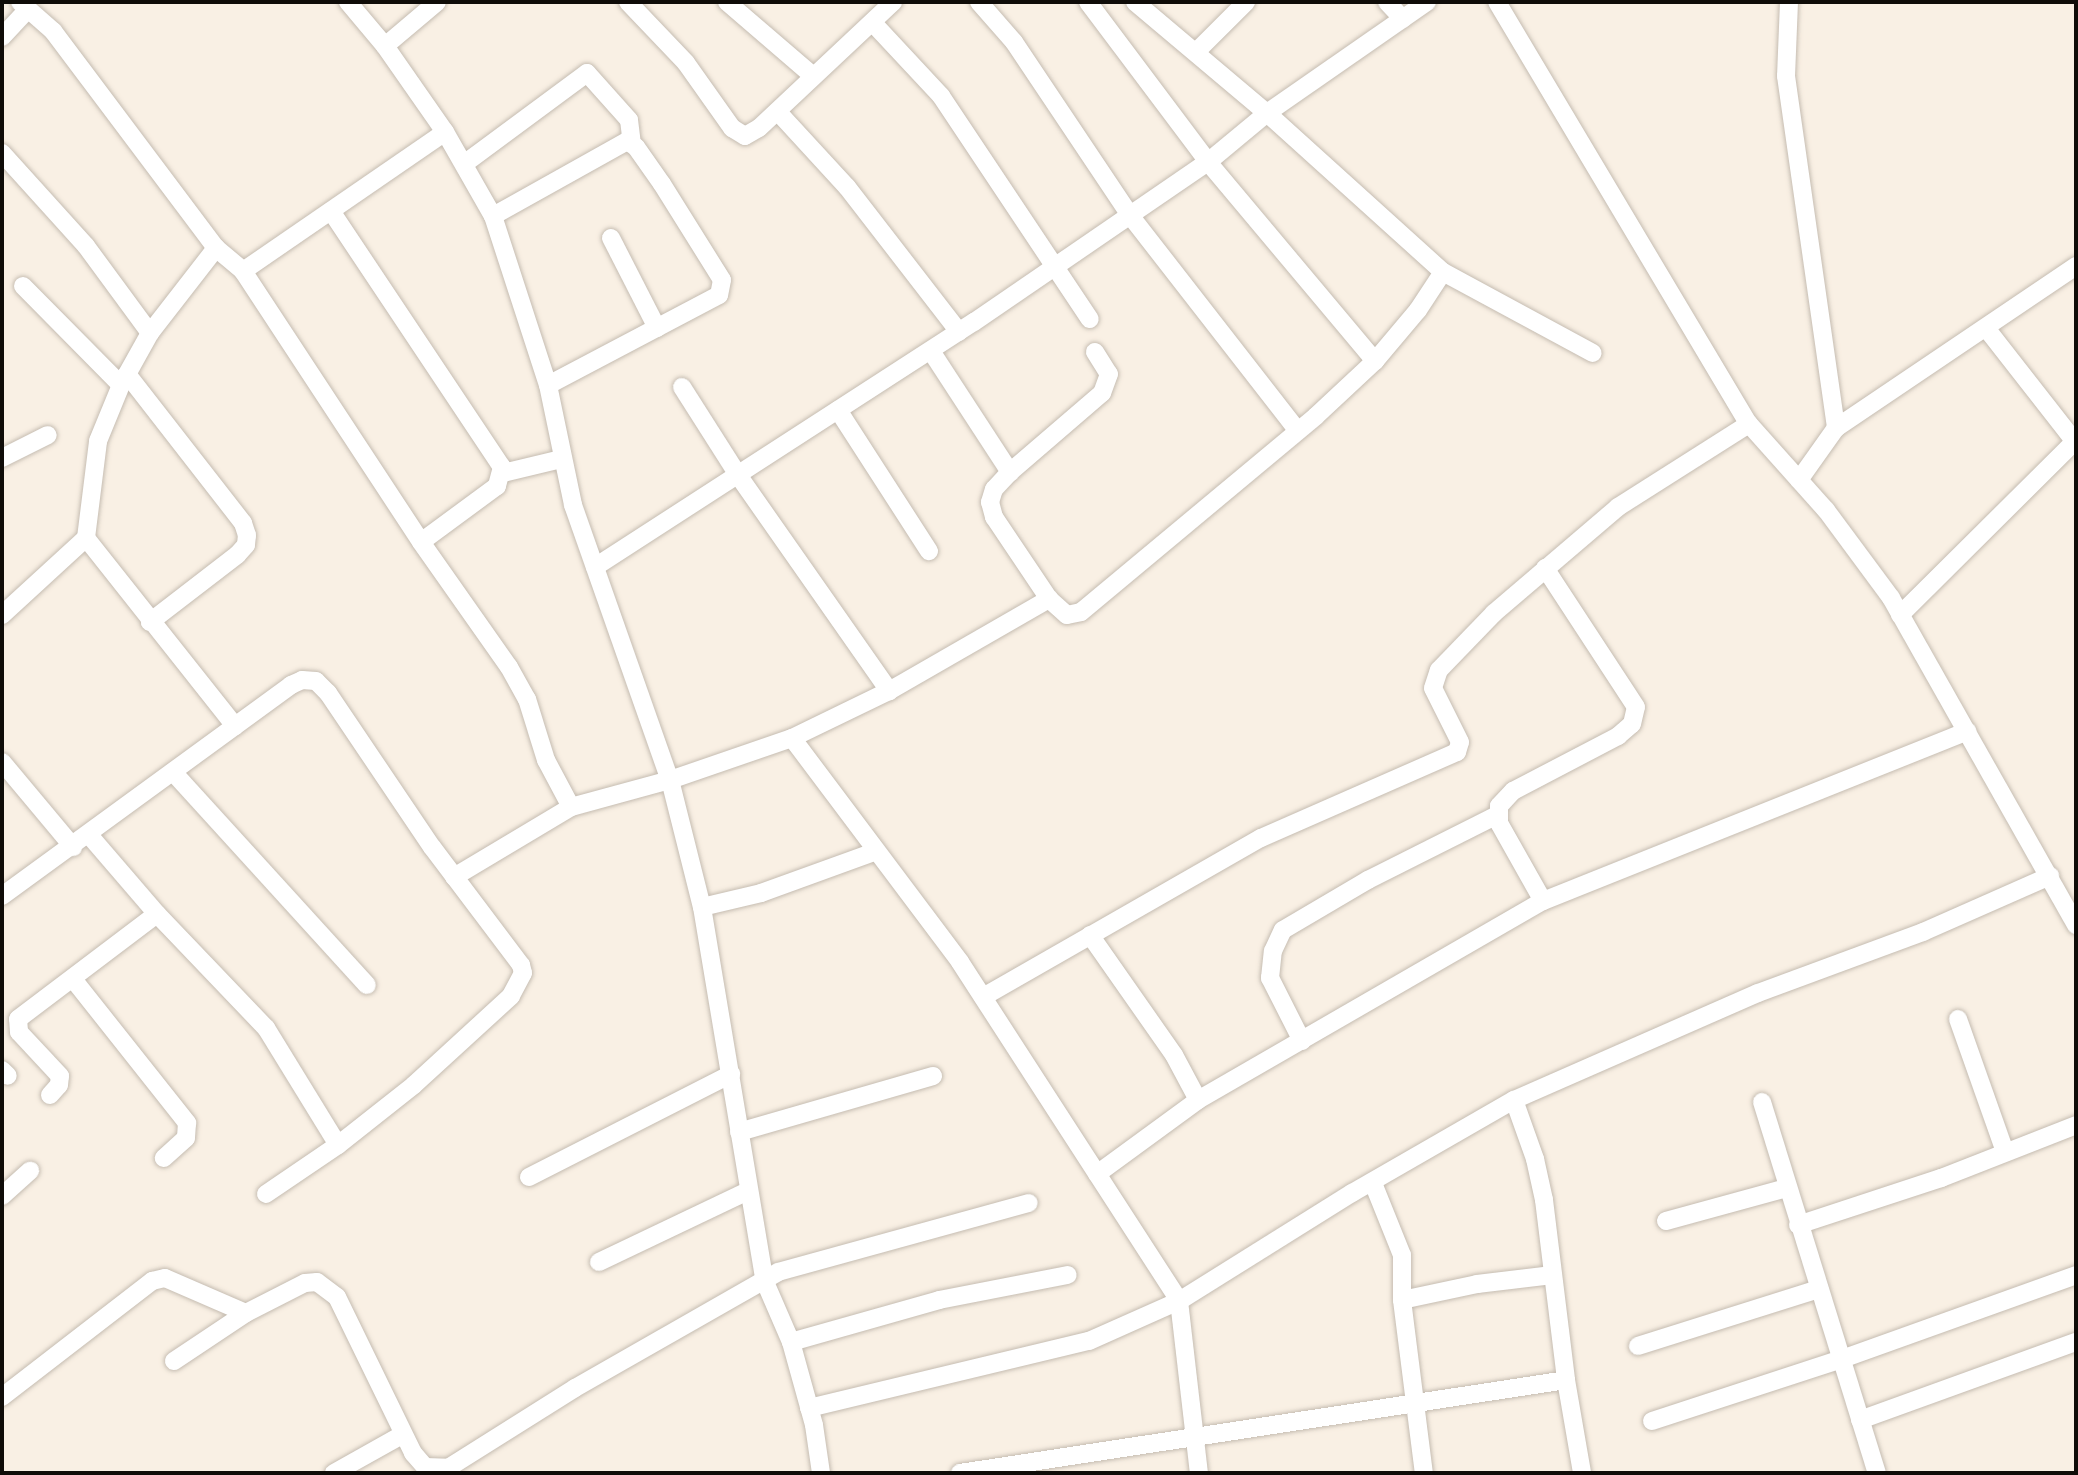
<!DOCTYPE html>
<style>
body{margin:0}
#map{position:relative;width:2078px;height:1475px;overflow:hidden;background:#f9f0e4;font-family:"Noto Serif",serif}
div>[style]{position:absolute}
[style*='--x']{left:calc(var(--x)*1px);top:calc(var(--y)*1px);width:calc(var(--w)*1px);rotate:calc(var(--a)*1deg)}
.roads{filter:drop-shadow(0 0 2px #c5bcb1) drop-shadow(0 0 2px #c5bcb1)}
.minor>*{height:18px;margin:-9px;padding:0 9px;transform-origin:9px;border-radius:9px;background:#fff}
span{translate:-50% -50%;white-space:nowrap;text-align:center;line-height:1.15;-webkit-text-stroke:6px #fff;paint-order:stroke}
.frame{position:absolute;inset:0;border:4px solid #0f0c08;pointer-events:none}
</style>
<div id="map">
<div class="roads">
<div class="minor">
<div style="--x:20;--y:2;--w:44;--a:41.3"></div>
<div style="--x:53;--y:31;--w:271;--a:53.1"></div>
<div style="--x:216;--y:248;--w:35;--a:40"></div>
<div style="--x:243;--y:271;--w:324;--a:56.7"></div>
<div style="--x:421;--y:542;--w:153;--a:54.9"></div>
<div style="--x:509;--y:667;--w:37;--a:61"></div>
<div style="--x:527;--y:699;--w:64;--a:72.7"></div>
<div style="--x:546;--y:760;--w:53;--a:62"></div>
<div style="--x:348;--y:2;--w:57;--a:49.9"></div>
<div style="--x:385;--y:46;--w:105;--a:55.1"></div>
<div style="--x:445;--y:132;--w:97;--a:60.3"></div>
<div style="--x:493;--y:216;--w:178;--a:72"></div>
<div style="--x:548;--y:385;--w:123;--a:78.2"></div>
<div style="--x:573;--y:505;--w:292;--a:70.6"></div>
<div style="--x:670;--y:780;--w:131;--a:75.9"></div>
<div style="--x:702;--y:907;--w:380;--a:80.5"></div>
<div style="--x:765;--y:1282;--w:65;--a:66.6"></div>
<div style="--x:791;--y:1342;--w:86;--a:74.5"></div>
<div style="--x:814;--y:1425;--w:49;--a:81.7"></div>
<div style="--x:628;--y:2;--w:84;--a:46.4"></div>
<div style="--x:686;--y:63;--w:80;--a:54.7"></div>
<div style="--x:732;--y:128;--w:15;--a:32"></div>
<div style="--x:745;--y:136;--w:16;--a:-30"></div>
<div style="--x:759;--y:128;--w:184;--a:-43.2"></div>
<div style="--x:727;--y:2;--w:113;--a:40.7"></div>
<div style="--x:979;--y:2;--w:53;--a:48.8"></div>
<div style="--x:1014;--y:42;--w:207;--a:56.2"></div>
<div style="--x:1129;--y:214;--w:274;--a:52.1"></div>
<div style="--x:1088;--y:2;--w:200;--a:53.1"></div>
<div style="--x:1208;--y:162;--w:260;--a:50"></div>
<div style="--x:1135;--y:2;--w:172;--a:40.1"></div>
<div style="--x:1267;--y:113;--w:237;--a:42.1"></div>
<div style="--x:1443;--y:272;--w:170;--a:28.4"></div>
<div style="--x:1387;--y:2;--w:23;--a:47"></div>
<div style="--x:1497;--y:2;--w:492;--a:59.2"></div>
<div style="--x:1749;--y:424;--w:115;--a:48.2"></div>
<div style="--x:1826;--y:510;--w:109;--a:53.5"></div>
<div style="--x:1891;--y:598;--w:376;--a:60.5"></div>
<div style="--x:1789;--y:2;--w:74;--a:92.3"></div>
<div style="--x:1786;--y:76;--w:356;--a:81.9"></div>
<div style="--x:873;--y:23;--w:100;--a:47"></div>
<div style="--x:941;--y:96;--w:268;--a:56.3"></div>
<div style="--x:2;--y:37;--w:38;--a:-47"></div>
<div style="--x:385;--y:46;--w:68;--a:-40.2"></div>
<div style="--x:1196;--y:52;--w:71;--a:-45"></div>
<div style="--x:778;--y:112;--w:102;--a:47.4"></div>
<div style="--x:847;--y:187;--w:183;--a:52.3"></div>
<div style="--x:2;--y:153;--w:125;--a:47.9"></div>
<div style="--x:86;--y:246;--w:108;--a:53.7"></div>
<div style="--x:464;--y:164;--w:153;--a:-36.5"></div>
<div style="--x:587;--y:73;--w:63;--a:48.2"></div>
<div style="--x:629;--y:120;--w:23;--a:83"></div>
<div style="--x:331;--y:211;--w:308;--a:56.3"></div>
<div style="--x:502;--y:467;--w:20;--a:105"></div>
<div style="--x:497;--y:486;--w:94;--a:143.6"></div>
<div style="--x:493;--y:216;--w:154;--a:-29.2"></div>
<div style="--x:627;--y:141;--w:11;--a:34"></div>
<div style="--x:636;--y:147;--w:45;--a:54.9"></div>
<div style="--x:662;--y:184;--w:113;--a:58"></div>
<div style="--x:722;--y:280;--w:15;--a:101"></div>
<div style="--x:719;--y:295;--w:193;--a:152.2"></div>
<div style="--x:611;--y:238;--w:101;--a:62.9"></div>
<div style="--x:243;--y:271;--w:245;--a:-34.5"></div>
<div style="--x:23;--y:286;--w:139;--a:45.3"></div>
<div style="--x:1986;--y:328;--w:146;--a:52"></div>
<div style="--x:931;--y:351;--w:145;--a:56.9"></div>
<div style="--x:1095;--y:352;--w:26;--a:58"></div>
<div style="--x:1109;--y:374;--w:20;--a:110"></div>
<div style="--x:1102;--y:393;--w:121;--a:139.3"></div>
<div style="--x:1010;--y:472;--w:23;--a:133"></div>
<div style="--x:994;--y:489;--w:14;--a:107"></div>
<div style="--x:990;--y:502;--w:16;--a:75"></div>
<div style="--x:994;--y:517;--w:99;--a:56.1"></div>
<div style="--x:1049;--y:599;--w:24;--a:42"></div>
<div style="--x:1067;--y:615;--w:14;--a:-12"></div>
<div style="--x:1081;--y:612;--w:306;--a:-39.8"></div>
<div style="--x:1316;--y:416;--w:81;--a:-43"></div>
<div style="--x:1375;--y:361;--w:67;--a:-49.9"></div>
<div style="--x:1418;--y:310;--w:45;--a:-56.7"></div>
<div style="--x:127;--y:374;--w:189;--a:52.1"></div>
<div style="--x:243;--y:523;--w:13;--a:72"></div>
<div style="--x:247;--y:535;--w:10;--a:96"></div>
<div style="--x:246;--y:545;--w:13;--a:132"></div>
<div style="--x:237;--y:555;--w:110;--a:142.4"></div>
<div style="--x:682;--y:387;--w:104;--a:57.5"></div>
<div style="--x:738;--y:475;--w:264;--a:55"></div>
<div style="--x:838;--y:410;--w:168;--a:57.2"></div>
<div style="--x:2;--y:458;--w:51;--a:-26.6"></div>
<div style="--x:503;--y:473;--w:60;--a:-13.6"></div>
<div style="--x:1799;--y:480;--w:64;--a:-54.6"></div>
<div style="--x:1836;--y:428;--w:290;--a:-34"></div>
<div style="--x:86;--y:538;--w:240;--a:51.6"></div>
<div style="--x:595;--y:567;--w:451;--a:-32.9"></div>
<div style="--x:974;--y:322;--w:283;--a:-34.4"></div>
<div style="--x:1208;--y:162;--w:77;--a:-39.7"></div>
<div style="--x:1267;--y:113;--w:195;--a:-34.8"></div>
<div style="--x:2;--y:615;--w:114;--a:-42.5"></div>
<div style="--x:86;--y:538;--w:98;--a:-82.9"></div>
<div style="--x:98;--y:441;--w:61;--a:-67.7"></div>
<div style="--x:121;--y:385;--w:60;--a:-60.9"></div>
<div style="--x:150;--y:333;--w:108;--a:-52.2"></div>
<div style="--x:1900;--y:615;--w:247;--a:-44.8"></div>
<div style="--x:792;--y:738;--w:280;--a:53.1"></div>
<div style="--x:960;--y:962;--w:404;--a:57.1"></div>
<div style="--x:1179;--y:1301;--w:173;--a:83.4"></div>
<div style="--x:2;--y:762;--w:111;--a:50.1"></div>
<div style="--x:173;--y:772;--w:288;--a:47.7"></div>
<div style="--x:89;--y:835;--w:104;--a:49.3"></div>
<div style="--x:157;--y:914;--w:158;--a:46.3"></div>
<div style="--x:266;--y:1028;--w:137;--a:58.4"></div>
<div style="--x:454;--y:877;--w:136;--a:-30.9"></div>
<div style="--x:571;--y:807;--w:103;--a:-15.3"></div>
<div style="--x:670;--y:780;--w:129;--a:-19"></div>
<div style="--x:792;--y:738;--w:108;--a:-25.9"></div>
<div style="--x:889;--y:691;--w:185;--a:-29.9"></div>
<div style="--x:2;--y:896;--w:358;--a:-36.1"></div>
<div style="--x:291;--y:685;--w:12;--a:-24"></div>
<div style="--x:302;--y:680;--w:14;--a:4"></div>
<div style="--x:316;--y:681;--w:17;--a:45"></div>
<div style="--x:328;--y:693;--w:186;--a:56"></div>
<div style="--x:432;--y:847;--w:148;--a:53"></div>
<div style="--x:521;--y:965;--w:8;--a:76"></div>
<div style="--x:523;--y:973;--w:26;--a:118"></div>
<div style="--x:511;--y:996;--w:132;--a:137.5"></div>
<div style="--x:414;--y:1085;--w:97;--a:141.7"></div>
<div style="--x:338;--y:1145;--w:87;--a:145.8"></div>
<div style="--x:1543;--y:901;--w:90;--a:-119.4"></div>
<div style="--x:1499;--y:823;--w:17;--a:-90"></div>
<div style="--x:1499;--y:806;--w:21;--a:-47"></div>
<div style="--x:1513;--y:791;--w:119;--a:-27.6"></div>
<div style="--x:1618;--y:736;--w:18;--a:-41"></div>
<div style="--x:1632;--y:724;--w:17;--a:-77"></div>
<div style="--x:1636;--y:707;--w:166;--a:-123.2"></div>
<div style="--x:702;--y:907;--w:61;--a:-13.3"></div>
<div style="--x:761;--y:893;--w:120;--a:-19.9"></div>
<div style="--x:1090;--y:935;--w:146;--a:55"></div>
<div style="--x:1174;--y:1055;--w:51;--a:61.9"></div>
<div style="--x:73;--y:979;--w:184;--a:51.6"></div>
<div style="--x:187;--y:1123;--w:15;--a:94"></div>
<div style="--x:186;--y:1138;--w:30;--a:138"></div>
<div style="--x:983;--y:997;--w:320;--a:-29.8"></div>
<div style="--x:1261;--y:838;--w:214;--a:-23.7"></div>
<div style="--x:1457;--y:752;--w:10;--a:-73"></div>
<div style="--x:1460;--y:742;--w:60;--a:-116.6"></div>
<div style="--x:1433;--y:688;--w:19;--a:-72"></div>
<div style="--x:1439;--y:670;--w:79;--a:-46"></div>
<div style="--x:1494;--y:613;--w:163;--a:-40.5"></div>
<div style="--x:1618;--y:507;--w:155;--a:-32.4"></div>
<div style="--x:1958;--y:1019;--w:141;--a:70.5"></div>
<div style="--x:1302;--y:1041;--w:71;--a:-116.9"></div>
<div style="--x:1270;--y:978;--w:27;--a:-84"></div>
<div style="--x:1273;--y:951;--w:23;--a:-65"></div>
<div style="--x:1283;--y:930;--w:99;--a:-30.5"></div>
<div style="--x:1368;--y:880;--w:144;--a:-26.7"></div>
<div style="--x:2;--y:1070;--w:8;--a:45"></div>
<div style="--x:50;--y:1095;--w:13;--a:-48"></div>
<div style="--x:59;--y:1085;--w:9;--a:-84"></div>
<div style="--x:60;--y:1076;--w:60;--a:-133"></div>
<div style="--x:19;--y:1032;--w:13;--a:-94"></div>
<div style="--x:18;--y:1019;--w:174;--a:-37.1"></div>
<div style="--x:1514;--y:1100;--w:63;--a:70.4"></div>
<div style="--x:1535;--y:1159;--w:42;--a:77.6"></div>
<div style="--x:1544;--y:1200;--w:181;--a:83"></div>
<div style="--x:1566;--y:1380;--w:94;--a:80.2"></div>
<div style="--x:1762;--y:1102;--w:388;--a:72.8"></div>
<div style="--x:739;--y:1132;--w:202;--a:-16.1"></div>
<div style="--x:1097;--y:1174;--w:125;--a:-36.2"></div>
<div style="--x:1198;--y:1100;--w:398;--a:-30"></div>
<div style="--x:1543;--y:901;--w:457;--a:-21.8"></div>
<div style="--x:529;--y:1177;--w:227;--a:-27"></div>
<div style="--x:1373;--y:1183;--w:78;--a:68.1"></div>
<div style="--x:1402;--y:1255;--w:45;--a:90"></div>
<div style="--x:1402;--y:1300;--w:174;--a:82.8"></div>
<div style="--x:2;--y:1196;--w:38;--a:-42"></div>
<div style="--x:1666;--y:1221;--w:125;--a:-15.3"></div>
<div style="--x:1798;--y:1225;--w:151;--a:-18.2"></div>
<div style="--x:1941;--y:1178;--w:145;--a:-21.4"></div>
<div style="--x:599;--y:1262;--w:165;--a:-25.5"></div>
<div style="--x:1402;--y:1300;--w:77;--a:-12"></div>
<div style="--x:1477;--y:1284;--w:76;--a:-6.8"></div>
<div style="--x:791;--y:1342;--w:154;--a:-15.8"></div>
<div style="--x:939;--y:1300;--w:131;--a:-11"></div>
<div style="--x:1638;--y:1346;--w:190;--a:-17.5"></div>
<div style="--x:174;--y:1361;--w:87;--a:-33.7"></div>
<div style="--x:246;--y:1313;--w:66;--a:-27"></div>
<div style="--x:305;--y:1283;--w:12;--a:-5"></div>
<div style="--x:317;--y:1282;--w:25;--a:37"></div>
<div style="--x:337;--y:1297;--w:174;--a:64"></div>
<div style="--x:413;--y:1453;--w:18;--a:49"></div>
<div style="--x:425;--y:1467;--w:23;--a:2"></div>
<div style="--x:448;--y:1468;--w:150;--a:-32.2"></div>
<div style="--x:575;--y:1388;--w:234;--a:-29.7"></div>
<div style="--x:778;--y:1272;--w:260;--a:-15.4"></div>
<div style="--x:2;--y:1397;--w:190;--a:-37.7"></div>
<div style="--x:152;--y:1281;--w:13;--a:-13"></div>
<div style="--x:165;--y:1278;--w:88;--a:23.4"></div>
<div style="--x:809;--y:1408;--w:288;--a:-13.5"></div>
<div style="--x:1089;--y:1341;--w:98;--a:-24"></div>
<div style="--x:1179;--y:1301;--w:204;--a:-32"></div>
<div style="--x:1352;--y:1193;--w:187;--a:-29.9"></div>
<div style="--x:1514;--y:1100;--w:266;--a:-23.7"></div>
<div style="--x:1758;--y:993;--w:176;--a:-20.3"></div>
<div style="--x:1923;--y:932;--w:139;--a:-23.8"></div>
<div style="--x:1860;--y:1420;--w:230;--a:-19.9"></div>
<div style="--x:1652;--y:1421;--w:200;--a:-18.1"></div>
<div style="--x:1842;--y:1359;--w:249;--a:-19.7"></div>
<div style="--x:334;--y:1473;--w:78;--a:-29.2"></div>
<div style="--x:960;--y:1473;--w:613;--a:-8.72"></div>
</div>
</div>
<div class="frame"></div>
</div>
